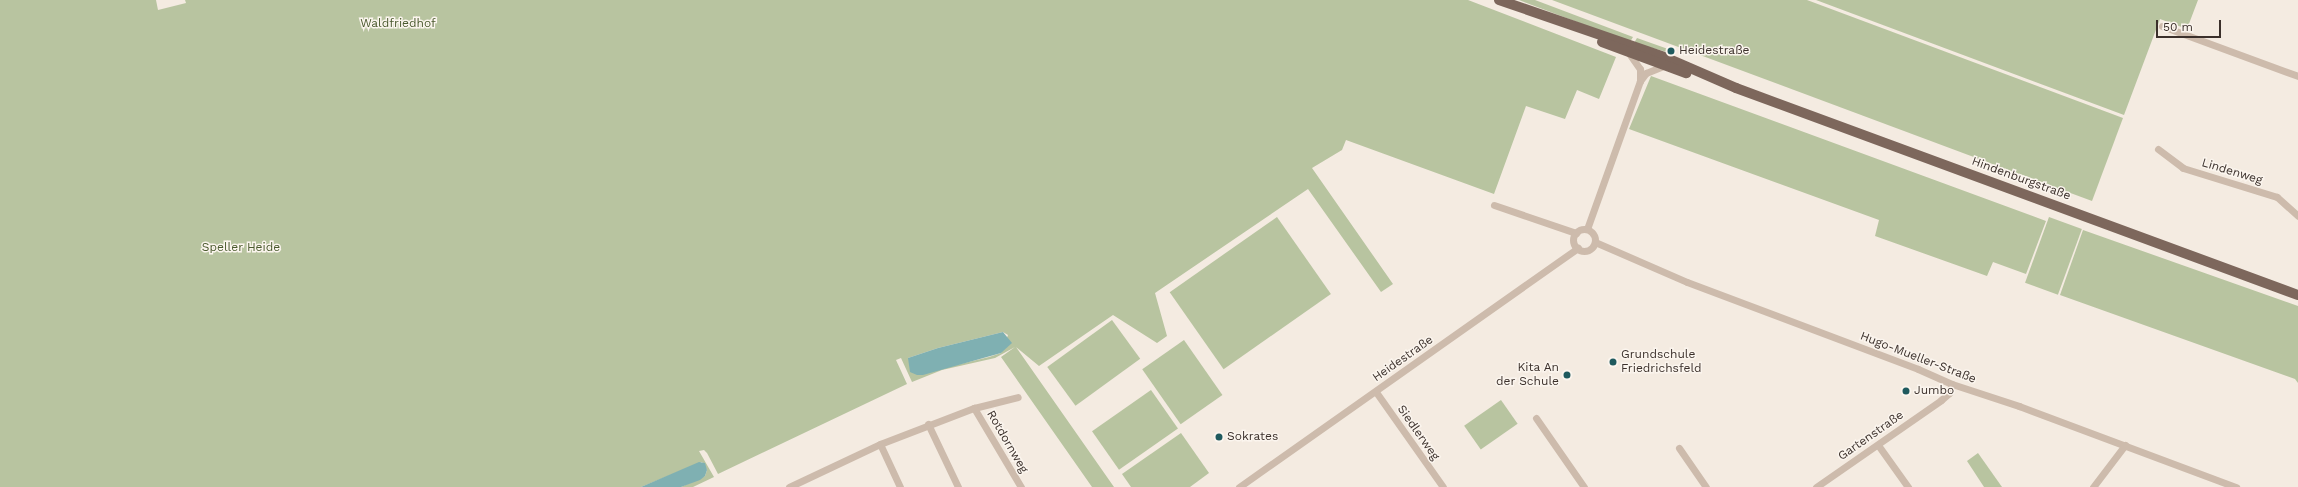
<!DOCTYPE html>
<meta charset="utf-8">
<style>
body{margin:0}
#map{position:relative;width:2298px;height:487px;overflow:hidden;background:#f4ebe1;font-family:"Work Sans",sans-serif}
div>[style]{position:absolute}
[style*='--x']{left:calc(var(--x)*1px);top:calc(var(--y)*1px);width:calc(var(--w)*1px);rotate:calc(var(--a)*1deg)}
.green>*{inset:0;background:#b8c4a0;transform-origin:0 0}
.water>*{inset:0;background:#7fb0b2}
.street>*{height:7px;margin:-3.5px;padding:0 3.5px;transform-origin:3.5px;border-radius:3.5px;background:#cdbbac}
.street>.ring{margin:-3.5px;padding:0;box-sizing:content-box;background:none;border:7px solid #cdbbac;border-radius:50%}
.primary>*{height:10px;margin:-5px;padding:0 5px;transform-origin:5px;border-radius:5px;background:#7d675c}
.dots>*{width:11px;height:11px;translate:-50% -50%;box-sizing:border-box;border:2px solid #fbf5ee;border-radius:50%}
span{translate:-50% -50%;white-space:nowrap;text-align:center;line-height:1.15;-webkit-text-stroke:3px #fbf5ee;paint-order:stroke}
.park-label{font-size:12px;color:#4a5a2e}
.poi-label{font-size:12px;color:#3b302b}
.left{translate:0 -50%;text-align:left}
.right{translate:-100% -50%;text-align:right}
.street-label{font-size:12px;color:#3b302b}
.scale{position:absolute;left:2156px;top:20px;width:65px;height:18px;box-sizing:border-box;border:2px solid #3b302b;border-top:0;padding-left:5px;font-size:12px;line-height:14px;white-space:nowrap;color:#3b302b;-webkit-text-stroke:3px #fbf5ee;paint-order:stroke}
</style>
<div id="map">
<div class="green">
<div style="clip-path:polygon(evenodd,0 0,156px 0,158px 10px,186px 3px,185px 0,1468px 0,1616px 57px,1599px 99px,1577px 90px,1565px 119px,1526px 106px,1494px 194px,1346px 140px,1342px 150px,1312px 168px,1393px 284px,1381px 292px,1308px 189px,1155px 293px,1167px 336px,1157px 343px,1113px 315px,1039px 366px,1016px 347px,1114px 487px,1092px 487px,1001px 357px,1015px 347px,995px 358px,942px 370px,912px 382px,901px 358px,896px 360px,907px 384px,718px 474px,707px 453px,704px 450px,699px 451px,714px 477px,693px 487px,681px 487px,705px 476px,707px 470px,702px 462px,641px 487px,0 487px,0 0,1003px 332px,1008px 335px,1001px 353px,989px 357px,952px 366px,908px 358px,938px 348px,1003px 332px)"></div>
<div style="clip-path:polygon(1519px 0,1535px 0,1633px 37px,1630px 42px)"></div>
<div style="clip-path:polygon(1552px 0,1807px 0,2123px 118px,2092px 201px)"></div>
<div style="clip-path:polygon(1816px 0,2198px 0,2187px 29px,2160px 19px,2124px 115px)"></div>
<div style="clip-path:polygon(1637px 38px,1668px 49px,1667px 52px,1634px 43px)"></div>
<div style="clip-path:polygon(1651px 76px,2046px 221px,2026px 274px,1993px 262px,1987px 276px,1875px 236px,1879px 220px,1629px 129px)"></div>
<div style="left:1277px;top:217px;width:94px;height:131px;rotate:55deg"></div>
<div style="left:2049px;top:217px;width:35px;height:70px;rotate:20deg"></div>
<div style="clip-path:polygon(2083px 230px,2298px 306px,2298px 383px,2295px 379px,2060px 295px)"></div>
<div style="left:1112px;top:320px;width:48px;height:80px;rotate:54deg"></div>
<div style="left:1184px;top:340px;width:67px;height:51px;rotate:55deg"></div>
<div style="left:1151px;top:390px;width:47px;height:72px;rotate:55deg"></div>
<div style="left:1501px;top:400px;width:29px;height:45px;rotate:55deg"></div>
<div style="clip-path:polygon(1181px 433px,1209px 473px,1190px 487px,1131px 487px,1122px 474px)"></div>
<div style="clip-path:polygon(1978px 453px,2002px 487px,1984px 487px,1967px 461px)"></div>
</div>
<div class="water">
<div style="clip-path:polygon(1003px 332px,1012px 343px,1001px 353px,923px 375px,917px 375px,910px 372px,908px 358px,938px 348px)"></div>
<div style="clip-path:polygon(699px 462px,705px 463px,707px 470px,705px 476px,700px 480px,681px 487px,641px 487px)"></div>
</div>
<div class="street">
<div style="--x:2162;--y:26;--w:145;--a:20.2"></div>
<div style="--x:1640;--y:81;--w:10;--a:-53"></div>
<div style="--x:1646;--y:73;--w:18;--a:-22"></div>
<div style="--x:2158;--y:149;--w:31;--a:37"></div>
<div style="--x:2183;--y:168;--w:98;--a:17.1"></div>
<div style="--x:2277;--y:197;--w:28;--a:42"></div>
<div style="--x:1494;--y:205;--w:87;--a:18.9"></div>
<div style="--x:1587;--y:229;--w:157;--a:-70.3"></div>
<div style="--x:1640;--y:81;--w:12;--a:-90"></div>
<div style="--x:1640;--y:69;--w:19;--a:-125"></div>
<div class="ring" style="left:1573px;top:229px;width:15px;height:15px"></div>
<div style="--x:1595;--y:242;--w:100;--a:23.5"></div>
<div style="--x:1687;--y:282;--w:247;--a:20.6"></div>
<div style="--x:1918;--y:369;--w:37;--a:24"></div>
<div style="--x:1952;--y:384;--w:71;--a:18.2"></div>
<div style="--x:2019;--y:406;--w:232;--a:20.5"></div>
<div style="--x:1376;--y:392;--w:116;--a:54.8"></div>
<div style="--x:974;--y:408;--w:45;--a:-14"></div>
<div style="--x:1536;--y:418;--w:84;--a:55.2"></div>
<div style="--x:928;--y:424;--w:70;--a:64.5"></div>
<div style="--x:1878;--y:445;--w:52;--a:54.5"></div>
<div style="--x:1679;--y:448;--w:47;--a:55.3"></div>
<div style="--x:789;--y:487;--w:101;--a:-25.3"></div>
<div style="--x:900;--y:487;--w:47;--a:-114.9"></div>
<div style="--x:880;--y:444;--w:101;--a:-21"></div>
<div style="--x:974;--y:408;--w:92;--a:59.3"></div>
<div style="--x:1239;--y:487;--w:415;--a:-35.2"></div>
<div style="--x:1816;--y:487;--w:152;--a:-34.8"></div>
<div style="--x:1941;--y:400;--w:11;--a:-41"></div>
<div style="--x:1949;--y:393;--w:9;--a:-72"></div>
<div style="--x:2093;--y:487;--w:53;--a:-52.7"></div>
</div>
<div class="primary">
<div style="--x:1499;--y:0;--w:178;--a:19"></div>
<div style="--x:1667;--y:58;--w:75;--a:23.5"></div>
<div style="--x:1736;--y:88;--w:599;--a:20.22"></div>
<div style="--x:1602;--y:42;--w:90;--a:20.3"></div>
</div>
<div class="dots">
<div style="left:1671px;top:51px;background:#1f5a5e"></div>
<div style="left:1613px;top:362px;background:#1f5a5e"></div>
<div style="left:1567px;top:375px;background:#1f5a5e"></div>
<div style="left:1906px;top:391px;background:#1f5a5e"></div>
<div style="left:1219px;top:437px;background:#1f5a5e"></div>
</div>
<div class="park-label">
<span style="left:398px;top:24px">Waldfriedhof</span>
<span style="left:241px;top:248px">Speller Heide</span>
</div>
<div class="poi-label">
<span class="left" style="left:1679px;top:51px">Heidestraße</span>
<span class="left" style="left:1621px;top:362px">Grundschule<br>Friedrichsfeld</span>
<span class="right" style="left:1559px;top:375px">Kita An<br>der Schule</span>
<span class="left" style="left:1914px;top:391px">Jumbo</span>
<span class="left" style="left:1227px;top:437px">Sokrates</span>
</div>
<div class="street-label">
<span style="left:2232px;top:172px;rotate:17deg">Lindenweg</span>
<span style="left:2021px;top:179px;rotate:20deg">Hindenburgstraße</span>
<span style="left:1918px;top:358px;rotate:21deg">Hugo-Mueller-Straße</span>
<span style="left:1403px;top:359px;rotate:-35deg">Heidestraße</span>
<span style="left:1418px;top:433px;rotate:55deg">Siedlerweg</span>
<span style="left:1871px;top:436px;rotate:-35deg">Gartenstraße</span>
<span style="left:1007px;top:442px;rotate:60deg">Rotdornweg</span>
</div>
<div class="scale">50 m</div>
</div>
